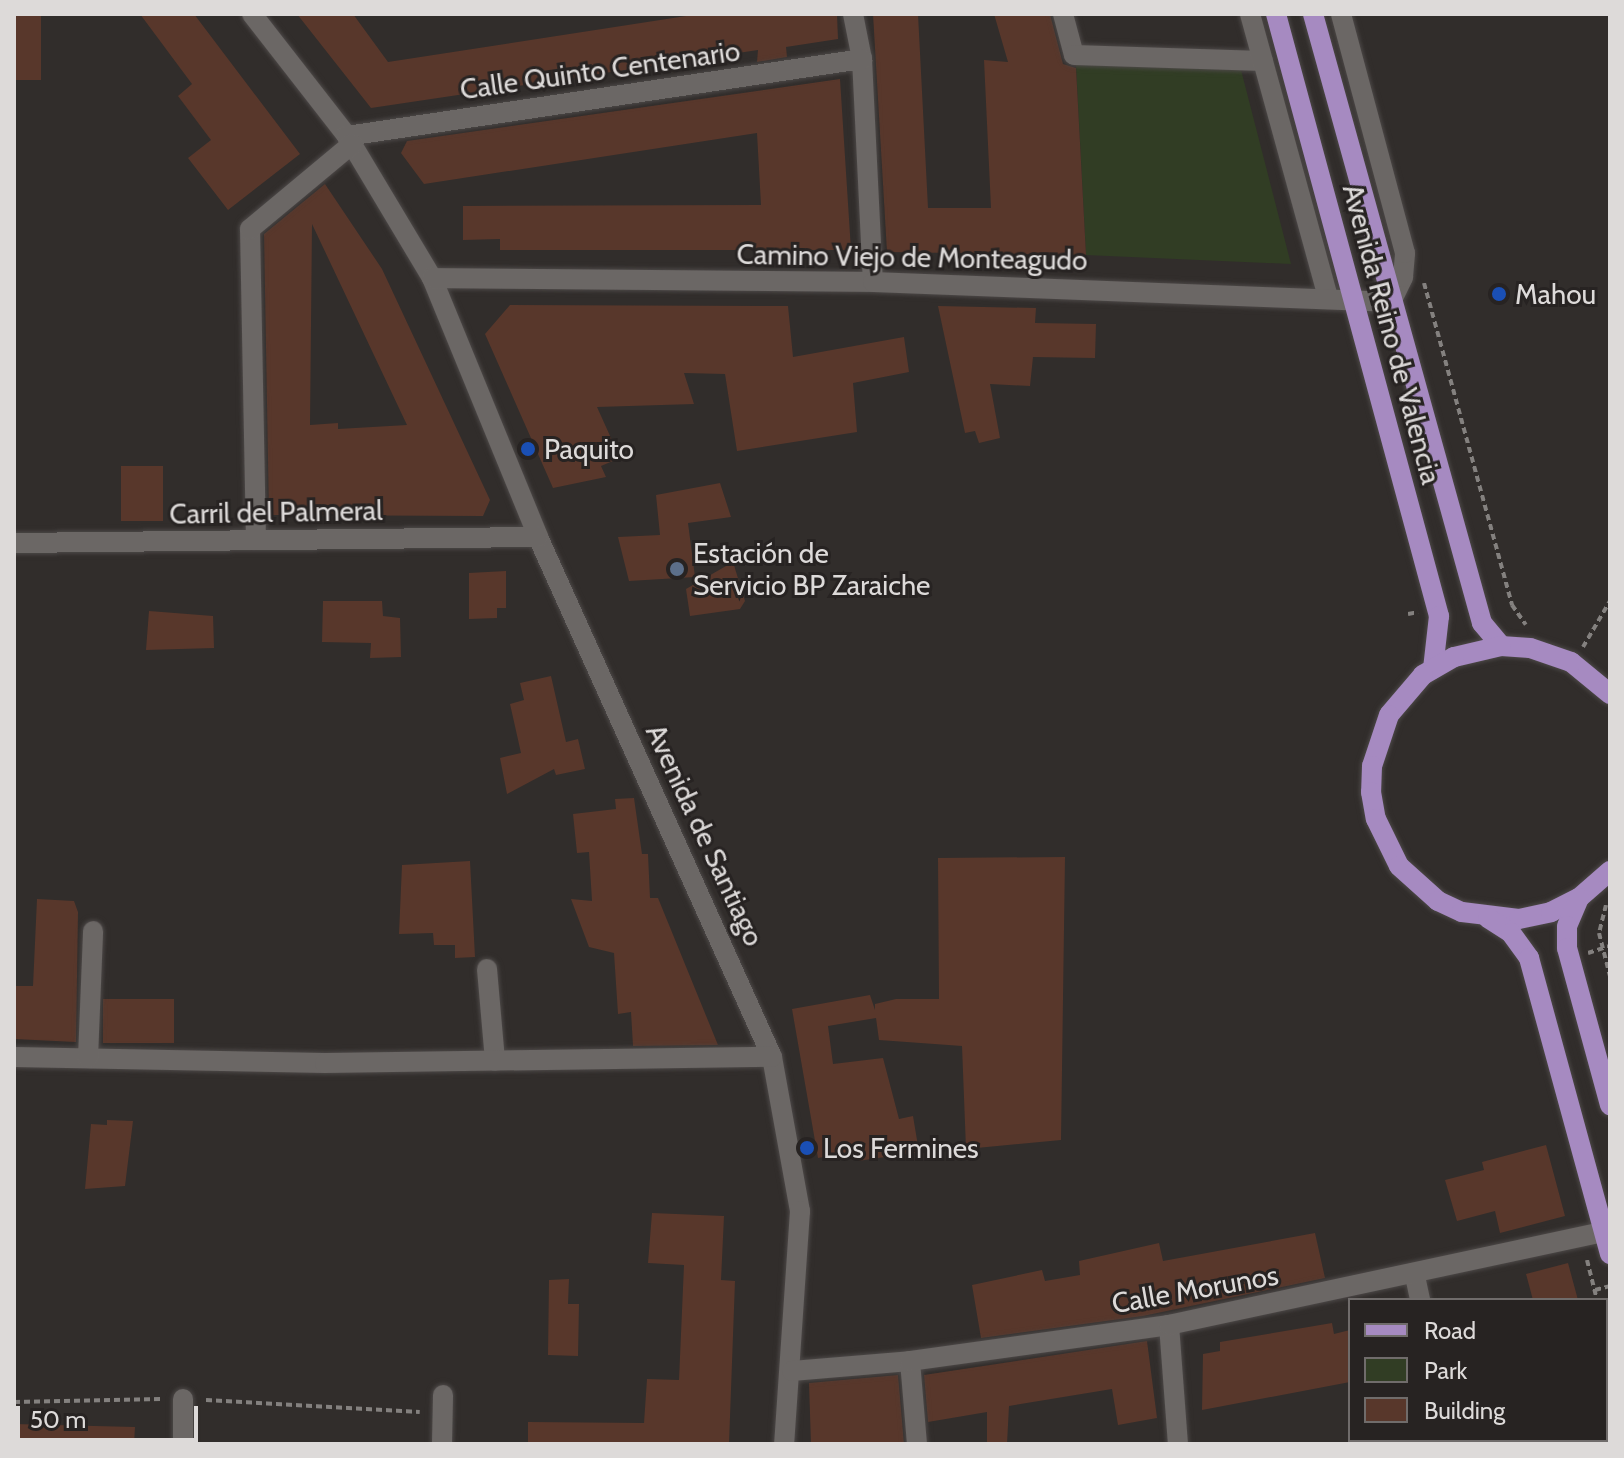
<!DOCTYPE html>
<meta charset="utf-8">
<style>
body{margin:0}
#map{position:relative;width:1624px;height:1458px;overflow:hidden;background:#312d2b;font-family:Cabin,sans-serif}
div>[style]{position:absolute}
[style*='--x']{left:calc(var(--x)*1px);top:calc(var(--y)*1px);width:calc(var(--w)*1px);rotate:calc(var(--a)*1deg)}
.green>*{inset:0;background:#313d24}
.building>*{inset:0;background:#58372b;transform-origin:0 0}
.path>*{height:4px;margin-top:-2px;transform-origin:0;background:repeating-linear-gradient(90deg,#84817f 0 6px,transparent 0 10px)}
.roads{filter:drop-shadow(0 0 2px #4c4847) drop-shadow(0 0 2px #4c4847)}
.minor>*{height:20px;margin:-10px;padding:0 10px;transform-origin:10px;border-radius:10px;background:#6b6765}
.major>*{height:20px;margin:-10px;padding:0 10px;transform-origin:10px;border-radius:10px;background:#a68ac1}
.dots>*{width:22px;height:22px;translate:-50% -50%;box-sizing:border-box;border:4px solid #272322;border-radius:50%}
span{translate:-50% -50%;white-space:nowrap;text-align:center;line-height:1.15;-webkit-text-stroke:6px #272322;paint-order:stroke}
.street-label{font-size:28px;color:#dddad9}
.poi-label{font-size:28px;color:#dddad9}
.left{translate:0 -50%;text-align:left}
.frame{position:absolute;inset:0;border:16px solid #dddad9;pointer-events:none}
.legend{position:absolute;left:1348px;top:1298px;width:260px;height:144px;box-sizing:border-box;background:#272322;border:2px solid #706c6b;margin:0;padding:10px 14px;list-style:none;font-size:24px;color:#dddad9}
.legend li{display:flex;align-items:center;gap:16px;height:40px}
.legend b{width:40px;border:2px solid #706c6b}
.scale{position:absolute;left:16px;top:1406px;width:182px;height:36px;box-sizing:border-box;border:4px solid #dddad9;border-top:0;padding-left:10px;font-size:24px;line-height:28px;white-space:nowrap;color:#dddad9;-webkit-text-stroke:6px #272322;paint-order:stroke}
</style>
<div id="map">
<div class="green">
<div style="clip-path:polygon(1239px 62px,1291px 264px,1086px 255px,1076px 65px)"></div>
</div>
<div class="building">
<div style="left:14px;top:14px;width:27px;height:66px"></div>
<div style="clip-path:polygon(140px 14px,194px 14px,300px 154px,228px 210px,188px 158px,211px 140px,178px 96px,192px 84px)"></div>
<div style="clip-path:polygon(297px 14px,353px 14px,388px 62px,699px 14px,837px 14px,838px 39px,786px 47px,787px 57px,757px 62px,758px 50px,371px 108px)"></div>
<div style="clip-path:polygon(873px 14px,918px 14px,928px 208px,991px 208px,984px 60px,1008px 62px,994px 14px,1050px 14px,1063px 64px,1076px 68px,1086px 255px,887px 252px)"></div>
<div style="clip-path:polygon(840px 79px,851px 250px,500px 250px,500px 239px,463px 240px,463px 206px,761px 205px,757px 133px,424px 184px,401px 153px,407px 141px)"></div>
<div style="clip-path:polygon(evenodd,325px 184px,382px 269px,490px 500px,483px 516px,269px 515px,264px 234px,325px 184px,312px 224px,407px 425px,338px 429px,338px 423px,310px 425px,312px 224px)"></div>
<div style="clip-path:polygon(510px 305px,788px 306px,793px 357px,904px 337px,909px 372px,853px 383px,857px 432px,737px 451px,725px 374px,684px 373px,694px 404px,597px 407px,620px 458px,601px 466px,606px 477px,553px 488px,485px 334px)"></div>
<div style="clip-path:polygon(938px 306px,1036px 308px,1035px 323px,1096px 324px,1095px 358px,1033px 357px,1030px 386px,990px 384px,1000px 438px,979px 443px,975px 431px,965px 433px)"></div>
<div style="left:163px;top:466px;width:55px;height:42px;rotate:90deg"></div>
<div style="clip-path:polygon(720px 483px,731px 517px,688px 523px,695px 577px,629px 581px,618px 537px,660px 535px,656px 495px)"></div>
<div style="clip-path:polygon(733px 562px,745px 601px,740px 609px,690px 616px,686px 589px)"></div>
<div style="clip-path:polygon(506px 571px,506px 608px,497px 608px,497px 618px,469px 619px,469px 573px)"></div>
<div style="clip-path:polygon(323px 601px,382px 601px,383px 616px,400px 618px,401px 657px,370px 658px,371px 643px,322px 642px)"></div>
<div style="clip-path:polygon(149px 611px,213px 616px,214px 648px,146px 650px)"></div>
<div style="clip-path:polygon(551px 676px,566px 742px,578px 739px,585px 769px,556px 775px,554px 769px,507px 794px,500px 758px,521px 753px,510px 704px,524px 700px,520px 683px)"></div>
<div style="clip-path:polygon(634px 798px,642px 854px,648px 854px,650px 898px,658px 898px,718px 1045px,633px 1046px,631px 1012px,618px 1014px,614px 953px,589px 947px,571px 899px,592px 901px,589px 852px,577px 853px,573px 814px,616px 809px,615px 799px)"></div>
<div style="clip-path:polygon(1065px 857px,1061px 1140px,966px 1149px,962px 1046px,879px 1040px,876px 1018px,828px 1026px,833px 1064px,883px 1058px,899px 1119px,913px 1116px,919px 1152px,858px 1161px,855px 1152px,818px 1158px,792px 1009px,870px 995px,875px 1010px,875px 1004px,896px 999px,939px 999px,938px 858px)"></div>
<div style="clip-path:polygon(470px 861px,475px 957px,455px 958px,455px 945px,434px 945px,433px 933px,399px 934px,402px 865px)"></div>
<div style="clip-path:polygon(37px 899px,74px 901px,78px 912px,76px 1042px,14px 1039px,14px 986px,33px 986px)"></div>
<div style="left:103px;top:999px;width:71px;height:44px"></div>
<div style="clip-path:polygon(107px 1120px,133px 1121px,125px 1186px,85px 1189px,91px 1124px,107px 1125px)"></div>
<div style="clip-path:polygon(1546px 1145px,1565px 1216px,1500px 1233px,1495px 1211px,1457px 1221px,1445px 1180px,1484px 1170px,1482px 1162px)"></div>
<div style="clip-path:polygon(652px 1213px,724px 1216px,721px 1280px,735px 1281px,729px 1444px,528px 1444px,528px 1422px,644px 1423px,647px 1379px,679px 1380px,684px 1265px,648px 1263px)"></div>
<div style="clip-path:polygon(1315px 1233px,1325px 1278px,1143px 1316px,981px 1338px,972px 1285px,1042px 1270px,1045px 1281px,1080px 1275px,1079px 1261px,1159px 1243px,1163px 1261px)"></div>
<div style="clip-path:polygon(1568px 1263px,1578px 1300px,1533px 1300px,1526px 1274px)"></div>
<div style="clip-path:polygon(569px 1279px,568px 1304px,579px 1304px,578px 1356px,548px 1355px,549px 1280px)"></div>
<div style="clip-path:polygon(1332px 1323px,1334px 1334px,1350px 1330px,1350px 1382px,1202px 1410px,1203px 1354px,1220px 1351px,1220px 1342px)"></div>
<div style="clip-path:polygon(1147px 1341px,1157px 1418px,1118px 1425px,1112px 1389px,1009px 1406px,1007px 1444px,987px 1444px,987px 1412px,928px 1422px,924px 1375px)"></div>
<div style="clip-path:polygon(898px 1375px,904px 1444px,811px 1444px,809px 1383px)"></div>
<div style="clip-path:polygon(14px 1424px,135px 1427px,134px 1444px,14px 1444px)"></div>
</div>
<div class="path">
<div style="--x:1424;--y:283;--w:334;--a:74.7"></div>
<div style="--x:1512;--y:605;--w:24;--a:55"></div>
<div style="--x:1408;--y:614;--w:10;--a:-11"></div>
<div style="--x:1583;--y:647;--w:53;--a:-59.6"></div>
<div style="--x:1606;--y:905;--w:29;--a:104"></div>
<div style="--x:1599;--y:933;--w:44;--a:75.7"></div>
<div style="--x:1588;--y:953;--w:23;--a:-18"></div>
<div style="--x:1587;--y:1260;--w:41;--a:76"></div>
<div style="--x:1595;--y:1290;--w:16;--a:-15"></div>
<div style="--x:1606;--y:1336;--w:16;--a:76"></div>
<div style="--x:206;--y:1400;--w:214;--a:3.2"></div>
<div style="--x:14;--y:1402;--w:147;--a:-1.2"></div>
</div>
<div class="roads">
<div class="minor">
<div style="--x:252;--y:14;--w:155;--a:52.1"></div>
<div style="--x:347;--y:136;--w:165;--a:59.1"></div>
<div style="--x:432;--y:278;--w:280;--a:67.7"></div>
<div style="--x:538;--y:537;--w:570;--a:65.77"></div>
<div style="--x:772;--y:1057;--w:157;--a:79.7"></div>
<div style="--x:800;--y:1211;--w:234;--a:93.9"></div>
<div style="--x:853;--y:14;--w:46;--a:78.7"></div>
<div style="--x:862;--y:59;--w:223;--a:87.2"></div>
<div style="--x:1063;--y:14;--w:42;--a:75"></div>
<div style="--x:1074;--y:55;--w:189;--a:1.8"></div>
<div style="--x:1250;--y:14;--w:295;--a:74.6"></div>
<div style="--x:347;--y:136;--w:521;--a:-8.5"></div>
<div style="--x:432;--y:278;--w:441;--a:0.5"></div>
<div style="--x:873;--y:282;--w:518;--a:2.21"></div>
<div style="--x:1391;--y:302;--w:28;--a:-64"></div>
<div style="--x:1403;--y:277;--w:24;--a:-85"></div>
<div style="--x:1405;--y:253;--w:247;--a:-105"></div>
<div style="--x:256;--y:540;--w:311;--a:-91.1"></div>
<div style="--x:250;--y:229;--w:133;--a:-39.8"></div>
<div style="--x:14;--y:543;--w:524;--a:-0.66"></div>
<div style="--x:487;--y:969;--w:92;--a:85"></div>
<div style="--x:14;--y:1057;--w:311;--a:1.1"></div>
<div style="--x:325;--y:1063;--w:447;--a:-0.8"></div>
<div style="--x:88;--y:1058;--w:127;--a:-87.7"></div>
<div style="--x:1415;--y:1276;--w:25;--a:78"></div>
<div style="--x:1169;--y:1325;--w:119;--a:85.7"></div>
<div style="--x:910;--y:1361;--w:83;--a:85.2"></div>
<div style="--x:792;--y:1371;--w:118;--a:-4.8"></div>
<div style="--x:910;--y:1361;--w:261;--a:-7.9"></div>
<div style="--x:1169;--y:1325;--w:445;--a:-12.1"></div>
<div style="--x:183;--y:1399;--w:45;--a:90"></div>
<div style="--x:442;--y:1444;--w:49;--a:-88.8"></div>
<div style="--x:1433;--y:1444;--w:4;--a:-90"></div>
</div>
<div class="major">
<div style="--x:1276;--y:14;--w:624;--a:74.85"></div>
<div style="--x:1439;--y:616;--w:53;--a:96.5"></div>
<div style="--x:1313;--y:14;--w:632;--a:74.49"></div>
<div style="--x:1482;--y:623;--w:30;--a:50"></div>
<div style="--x:1610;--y:694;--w:50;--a:-140.6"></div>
<div style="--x:1571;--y:662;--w:43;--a:-161.1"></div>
<div style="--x:1530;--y:648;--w:29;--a:-176"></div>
<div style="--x:1501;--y:646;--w:48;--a:166.8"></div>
<div style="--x:1454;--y:657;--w:36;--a:150"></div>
<div style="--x:1423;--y:675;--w:52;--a:130.4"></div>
<div style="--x:1389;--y:715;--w:54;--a:108.4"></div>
<div style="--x:1372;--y:766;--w:26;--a:92"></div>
<div style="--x:1371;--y:792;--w:27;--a:80"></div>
<div style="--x:1376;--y:819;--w:52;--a:63.9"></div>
<div style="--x:1399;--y:866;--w:52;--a:41.9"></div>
<div style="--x:1438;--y:901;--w:26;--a:25"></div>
<div style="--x:1462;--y:912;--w:57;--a:7"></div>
<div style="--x:1519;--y:919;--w:33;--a:-12"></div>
<div style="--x:1551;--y:912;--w:31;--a:-27"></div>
<div style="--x:1579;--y:898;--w:41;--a:-41.1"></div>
<div style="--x:1579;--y:898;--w:30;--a:113"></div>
<div style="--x:1567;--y:926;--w:22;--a:90"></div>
<div style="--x:1567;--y:948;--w:163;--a:74.7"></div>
<div style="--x:1488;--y:918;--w:27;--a:33"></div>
<div style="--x:1511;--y:933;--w:31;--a:54"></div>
<div style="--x:1529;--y:958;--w:307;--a:74.7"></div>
</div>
</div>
<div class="dots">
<div style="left:1499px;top:294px;background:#1a4fb4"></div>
<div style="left:528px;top:449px;background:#1a4fb4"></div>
<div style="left:677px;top:569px;background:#5c6f8a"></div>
<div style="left:807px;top:1148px;background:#1a4fb4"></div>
</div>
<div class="street-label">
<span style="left:600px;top:70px;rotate:-8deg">Calle Quinto Centenario</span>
<span style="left:912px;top:257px;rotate:1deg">Camino Viejo de Monteagudo</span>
<span style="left:1392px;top:334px;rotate:75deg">Avenida Reino de Valencia</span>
<span style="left:276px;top:512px;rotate:-1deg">Carril del Palmeral</span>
<span style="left:705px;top:835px;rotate:65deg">Avenida de Santiago</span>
<span style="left:1195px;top:1289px;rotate:-10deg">Calle Morunos</span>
</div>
<div class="poi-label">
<span class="left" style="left:1515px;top:294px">Mahou</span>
<span class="left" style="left:544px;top:449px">Paquito</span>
<span class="left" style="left:693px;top:569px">Estación de<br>Servicio BP Zaraiche</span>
<span class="left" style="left:823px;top:1148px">Los Fermines</span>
</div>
<div class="frame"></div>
<ul class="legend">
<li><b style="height:10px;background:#a68ac1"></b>Road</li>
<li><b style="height:22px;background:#313d24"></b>Park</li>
<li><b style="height:22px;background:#58372b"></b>Building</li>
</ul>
<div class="scale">50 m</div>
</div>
